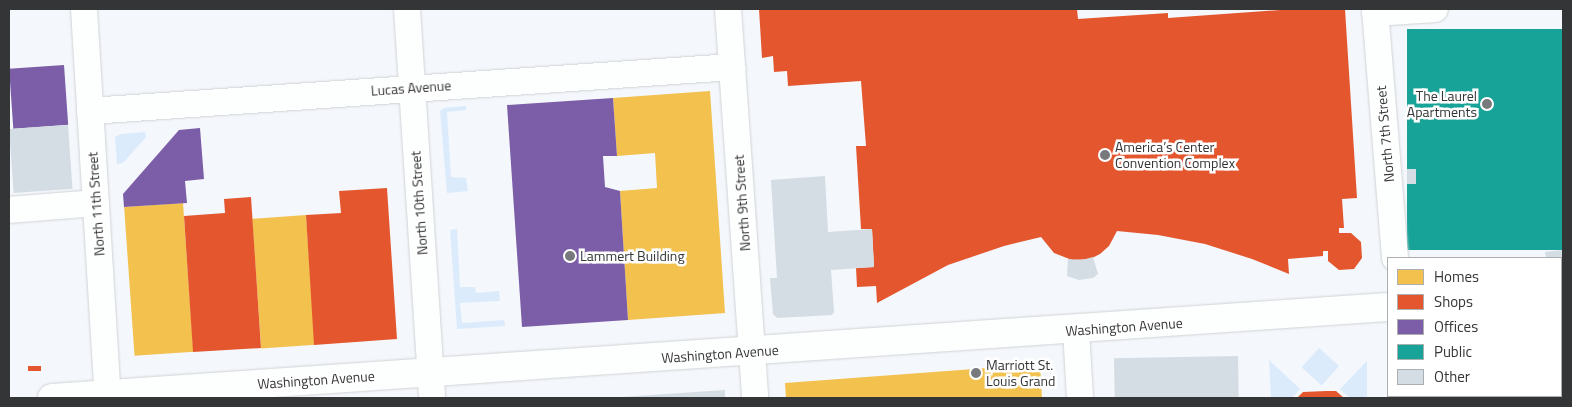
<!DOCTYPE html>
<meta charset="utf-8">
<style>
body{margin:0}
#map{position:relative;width:1572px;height:407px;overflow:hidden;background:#f4f7fb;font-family:"Titillium Web",sans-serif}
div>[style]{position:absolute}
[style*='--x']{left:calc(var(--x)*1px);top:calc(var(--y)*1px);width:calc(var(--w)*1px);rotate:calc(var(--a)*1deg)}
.green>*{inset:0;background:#dbebfc;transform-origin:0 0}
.homes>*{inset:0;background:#f2c14e;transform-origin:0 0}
.shops>*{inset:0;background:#e4572e;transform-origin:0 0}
.offices>*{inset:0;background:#7b5ea7;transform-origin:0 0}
.public>*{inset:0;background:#17a398;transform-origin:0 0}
.building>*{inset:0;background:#d4dce4;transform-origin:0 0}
.roads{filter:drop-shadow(0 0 1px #d1d3d6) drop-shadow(0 0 1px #d1d3d6)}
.minor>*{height:26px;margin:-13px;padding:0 13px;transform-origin:13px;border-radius:13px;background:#fdfefe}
.major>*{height:28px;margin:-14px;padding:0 14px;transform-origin:14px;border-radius:14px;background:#fdfefe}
.dots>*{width:14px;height:14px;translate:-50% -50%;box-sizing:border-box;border:2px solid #fff;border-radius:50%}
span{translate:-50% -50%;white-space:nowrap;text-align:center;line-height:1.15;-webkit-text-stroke:5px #fff;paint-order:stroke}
.street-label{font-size:14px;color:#333537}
.poi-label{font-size:14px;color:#333537}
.right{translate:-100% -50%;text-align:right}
.left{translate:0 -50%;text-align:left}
.frame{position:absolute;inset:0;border:10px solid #333537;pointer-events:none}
.legend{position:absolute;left:1387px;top:257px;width:175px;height:140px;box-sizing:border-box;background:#fff;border:1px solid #adaeaf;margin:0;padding:6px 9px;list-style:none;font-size:15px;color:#333537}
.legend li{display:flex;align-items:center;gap:10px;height:25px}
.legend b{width:25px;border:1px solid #adaeaf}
</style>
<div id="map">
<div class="green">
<div style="clip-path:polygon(466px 106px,466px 110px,447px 112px,451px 177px,466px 178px,468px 191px,447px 193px,440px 111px,444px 108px)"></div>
<div style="clip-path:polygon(145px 132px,146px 137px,123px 163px,117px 164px,115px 137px,121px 134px)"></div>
<div style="clip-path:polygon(457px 229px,460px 287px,475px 287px,476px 293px,499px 291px,500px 301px,460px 303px,462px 323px,504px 320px,505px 326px,457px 329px,450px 230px)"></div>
<div style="left:1319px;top:348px;width:27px;height:26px;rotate:42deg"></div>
<div style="clip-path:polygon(1269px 360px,1300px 389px,1292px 398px,1271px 398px)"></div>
<div style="clip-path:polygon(1367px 361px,1367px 398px,1350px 398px,1340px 389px)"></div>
</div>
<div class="homes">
<div style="clip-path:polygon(710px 91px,725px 313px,628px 320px,620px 191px,657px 188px,655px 153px,617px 156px,613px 98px)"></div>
<div style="left:183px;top:203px;width:149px;height:59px;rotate:86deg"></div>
<div style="left:306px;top:215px;width:130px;height:54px;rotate:86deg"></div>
<div style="clip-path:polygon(1040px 364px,1042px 398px,786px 398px,785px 383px)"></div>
</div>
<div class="shops">
<div style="clip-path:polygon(759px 9px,1077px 9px,1078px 19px,1168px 13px,1168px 18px,1294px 9px,1345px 9px,1357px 198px,1342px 199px,1344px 228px,1339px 228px,1339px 233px,1351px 233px,1361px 242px,1362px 258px,1354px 269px,1339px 270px,1328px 261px,1328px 251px,1323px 251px,1323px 256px,1288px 259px,1289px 274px,1252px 259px,1205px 244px,1158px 235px,1117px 231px,1109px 246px,1100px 254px,1090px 259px,1072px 260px,1054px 253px,1041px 237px,1004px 246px,948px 265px,877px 303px,876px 286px,857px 287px,856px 268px,874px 267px,872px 229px,861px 229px,856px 146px,866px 146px,861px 81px,788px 86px,787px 71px,774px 72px,773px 56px,762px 58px)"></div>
<div style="clip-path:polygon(387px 188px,397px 339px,314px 345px,306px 215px,341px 213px,339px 191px)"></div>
<div style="clip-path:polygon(251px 197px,261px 348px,193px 352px,184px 216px,225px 213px,224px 199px)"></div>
<div style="clip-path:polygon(1561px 336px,1563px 336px,1563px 398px,1421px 398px,1421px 396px,1561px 396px)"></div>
<div style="left:41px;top:366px;width:5px;height:13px;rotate:90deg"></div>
<div style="clip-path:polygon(1326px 391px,1336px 391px,1344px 398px,1297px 398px,1303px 392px)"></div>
</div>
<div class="offices">
<div style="left:64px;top:65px;width:60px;height:55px;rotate:86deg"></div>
<div style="clip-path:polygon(613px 98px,617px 156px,603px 156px,605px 187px,620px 191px,628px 320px,522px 327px,507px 105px)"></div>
<div style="clip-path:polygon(200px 128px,204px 179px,185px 181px,187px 203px,124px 207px,123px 194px,179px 130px)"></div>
</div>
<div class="public">
<div style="left:1563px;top:29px;width:221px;height:156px;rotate:90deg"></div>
</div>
<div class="building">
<div style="left:68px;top:125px;width:64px;height:59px;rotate:86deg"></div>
<div style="left:1407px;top:169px;width:9px;height:15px"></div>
<div style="clip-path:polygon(825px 176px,828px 232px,872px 229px,874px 267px,831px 270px,834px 312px,832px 315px,777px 318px,773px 314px,770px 278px,777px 278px,771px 180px)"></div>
<div style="clip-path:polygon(1563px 250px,1563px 260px,1546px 258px,1545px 252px)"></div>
<div style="clip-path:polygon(1093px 257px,1098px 274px,1093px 278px,1079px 280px,1067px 276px,1068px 259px,1082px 260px)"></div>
<div style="left:1238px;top:356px;width:42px;height:124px;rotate:89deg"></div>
<div style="clip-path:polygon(725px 390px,725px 398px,622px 398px,622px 397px)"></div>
</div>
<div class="roads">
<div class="minor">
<div style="--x:84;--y:9;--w:390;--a:86.5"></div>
<div style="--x:407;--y:9;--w:390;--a:86.3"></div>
<div style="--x:728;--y:9;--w:390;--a:86"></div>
<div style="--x:1375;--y:9;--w:250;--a:85.4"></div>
<div style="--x:1375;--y:13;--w:60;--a:-3.8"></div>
<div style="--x:90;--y:111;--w:644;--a:-3.92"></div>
<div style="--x:9;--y:210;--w:87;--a:-4.6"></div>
<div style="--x:1076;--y:330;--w:68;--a:86.6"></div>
<div style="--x:1404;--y:396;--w:2;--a:63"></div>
</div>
<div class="major">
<div style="--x:1561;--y:295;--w:2;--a:0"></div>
<div style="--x:52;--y:398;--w:1339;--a:-3.9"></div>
</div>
</div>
<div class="dots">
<div style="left:1487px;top:104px;background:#77797c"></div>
<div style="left:1105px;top:155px;background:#77797c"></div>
<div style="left:570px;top:256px;background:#77797c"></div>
<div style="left:976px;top:373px;background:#77797c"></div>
</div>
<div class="street-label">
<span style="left:411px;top:88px;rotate:-4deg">Lucas Avenue</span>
<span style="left:1385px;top:134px;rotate:-95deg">North 7th Street</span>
<span style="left:419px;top:203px;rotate:-94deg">North 10th Street</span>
<span style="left:742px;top:203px;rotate:-94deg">North 9th Street</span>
<span style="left:96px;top:204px;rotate:-94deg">North 11th Street</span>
<span style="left:1124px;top:327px;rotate:-4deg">Washington Avenue</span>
<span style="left:720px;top:354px;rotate:-4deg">Washington Avenue</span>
<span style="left:316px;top:380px;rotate:-4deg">Washington Avenue</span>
</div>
<div class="poi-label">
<span class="right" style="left:1477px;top:104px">The Laurel<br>Apartments</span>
<span class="left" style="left:1115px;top:155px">America’s Center<br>Convention Complex</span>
<span class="left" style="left:580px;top:256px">Lammert Building</span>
<span class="left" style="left:986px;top:373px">Marriott St.<br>Louis Grand</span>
</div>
<div class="frame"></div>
<ul class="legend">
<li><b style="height:14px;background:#f2c14e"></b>Homes</li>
<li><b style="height:14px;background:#e4572e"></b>Shops</li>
<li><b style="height:14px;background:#7b5ea7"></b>Offices</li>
<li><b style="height:14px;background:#17a398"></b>Public</li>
<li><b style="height:14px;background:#d4dce4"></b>Other</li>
</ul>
</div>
